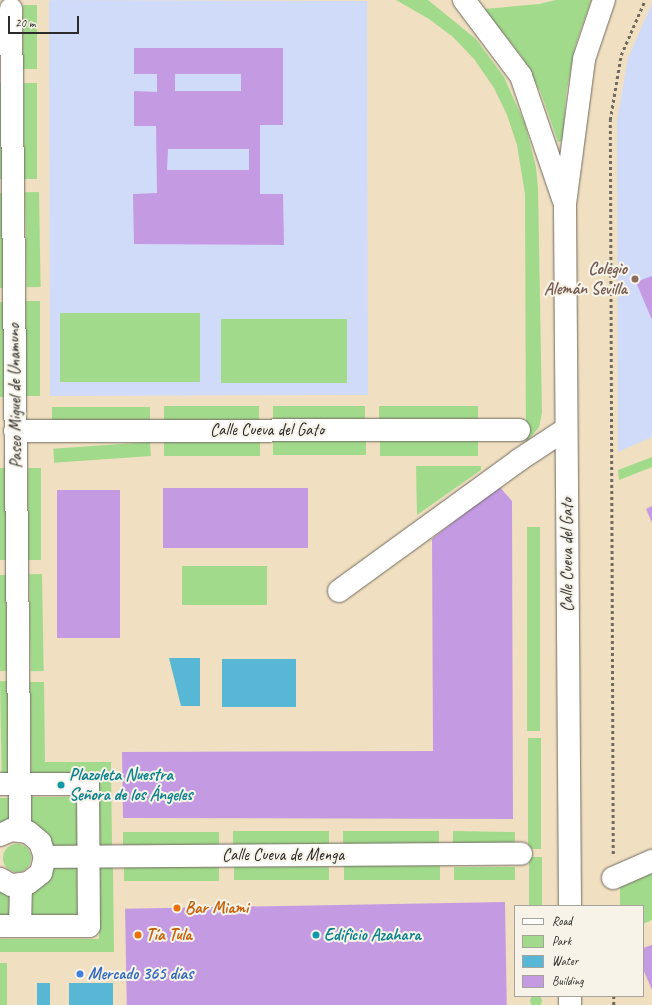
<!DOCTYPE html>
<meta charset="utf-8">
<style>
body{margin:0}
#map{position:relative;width:652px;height:1005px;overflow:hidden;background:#f0e0c1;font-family:Caveat,sans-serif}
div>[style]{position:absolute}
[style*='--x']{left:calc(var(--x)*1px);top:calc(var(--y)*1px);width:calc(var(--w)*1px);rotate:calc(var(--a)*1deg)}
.built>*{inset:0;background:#d0daf9}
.green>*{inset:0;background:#a2da8c;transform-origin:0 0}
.round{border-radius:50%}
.water>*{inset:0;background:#57b7d5;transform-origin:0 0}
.building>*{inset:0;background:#c49be3;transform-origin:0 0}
.path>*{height:2.5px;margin-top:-1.25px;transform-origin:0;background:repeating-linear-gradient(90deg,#706a60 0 3px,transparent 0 6px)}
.roads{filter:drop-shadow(0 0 1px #706a60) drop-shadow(0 0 1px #706a60)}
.minor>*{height:22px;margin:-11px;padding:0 11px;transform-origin:11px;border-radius:11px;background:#fff}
.dots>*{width:11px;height:11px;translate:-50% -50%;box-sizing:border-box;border:2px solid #f7f3e8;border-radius:50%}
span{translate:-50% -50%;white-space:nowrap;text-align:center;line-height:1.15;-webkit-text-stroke:4px #f7f3e8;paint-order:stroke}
.education-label{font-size:17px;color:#785e54;font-weight:700}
.right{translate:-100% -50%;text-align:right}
.street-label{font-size:17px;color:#2b2b2b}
.culture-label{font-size:17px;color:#0d838f;font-weight:700}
.left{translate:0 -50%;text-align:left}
.food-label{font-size:17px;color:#c56008;font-weight:700}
.shop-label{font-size:17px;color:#366cbe;font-weight:700}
.legend{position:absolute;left:514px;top:905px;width:130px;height:92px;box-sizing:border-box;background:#f7f3e8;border:1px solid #a5a39c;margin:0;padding:5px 7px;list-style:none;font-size:12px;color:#2b2b2b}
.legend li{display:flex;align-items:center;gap:8px;height:20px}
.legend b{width:20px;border:1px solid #a5a39c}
.scale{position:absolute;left:8px;top:16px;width:71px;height:18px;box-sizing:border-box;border:2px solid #2b2b2b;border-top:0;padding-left:5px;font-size:12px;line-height:14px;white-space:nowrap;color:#2b2b2b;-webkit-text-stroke:3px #f7f3e8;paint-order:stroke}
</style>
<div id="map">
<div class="built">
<div style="clip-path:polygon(53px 0,367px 1px,368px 395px,50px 396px,49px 1px)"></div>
<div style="clip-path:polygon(652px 3px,652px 437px,618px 452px,617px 120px,628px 58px)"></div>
</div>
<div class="green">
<div style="clip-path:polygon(396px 0,428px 0,476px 39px,504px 77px,525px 124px,536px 167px,538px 188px,542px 413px,539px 427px,526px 443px,525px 194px,517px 145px,507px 115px,494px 88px,474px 59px,453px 37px,429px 19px)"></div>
<div style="clip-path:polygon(556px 0,591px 0,575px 47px,566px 94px,563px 141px,558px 142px,541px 93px,522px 57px,484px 9px,539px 4px)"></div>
<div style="left:37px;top:5px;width:64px;height:14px;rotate:90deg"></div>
<div style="clip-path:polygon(0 83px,2px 83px,3px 179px,0 179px)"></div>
<div style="left:24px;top:83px;width:13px;height:96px"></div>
<div style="left:39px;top:192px;width:95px;height:14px;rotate:89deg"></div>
<div style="clip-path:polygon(0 193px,3px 193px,4px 288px,0 288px)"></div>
<div style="left:26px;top:301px;width:14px;height:95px"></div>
<div style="left:0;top:302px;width:5px;height:95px"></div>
<div style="left:60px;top:313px;width:140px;height:69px"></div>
<div style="left:221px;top:319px;width:126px;height:64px"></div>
<div style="left:164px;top:406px;width:95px;height:15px"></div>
<div style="left:273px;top:406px;width:92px;height:14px"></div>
<div style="left:379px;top:406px;width:99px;height:14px"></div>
<div style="left:52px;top:407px;width:98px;height:14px"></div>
<div style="left:366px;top:441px;width:14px;height:93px;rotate:90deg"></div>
<div style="left:380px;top:441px;width:98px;height:15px"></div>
<div style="left:150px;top:442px;width:14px;height:97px;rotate:86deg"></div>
<div style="left:164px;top:442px;width:96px;height:14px"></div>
<div style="clip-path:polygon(652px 457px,652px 467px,619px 480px,618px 470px)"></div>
<div style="clip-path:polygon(416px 466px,481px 466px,481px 470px,417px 515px)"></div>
<div style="clip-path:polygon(0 468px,6px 468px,7px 560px,0 560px)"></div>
<div style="left:28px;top:468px;width:13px;height:92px"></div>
<div style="left:527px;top:527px;width:13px;height:204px"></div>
<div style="left:182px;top:566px;width:85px;height:39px"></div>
<div style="left:42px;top:574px;width:97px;height:13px;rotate:89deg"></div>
<div style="left:0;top:575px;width:7px;height:96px"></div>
<div style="left:8px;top:681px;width:95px;height:8px;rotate:89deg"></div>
<div style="clip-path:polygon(30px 682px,44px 682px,45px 762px,111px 762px,112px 845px,98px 846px,97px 775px,31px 776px)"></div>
<div style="left:528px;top:738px;width:13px;height:111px"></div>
<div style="clip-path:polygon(31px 797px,77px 797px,77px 846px,51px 846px,31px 824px)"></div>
<div style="left:0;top:798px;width:9px;height:28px"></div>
<div style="left:233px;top:831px;width:96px;height:14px"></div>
<div style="left:343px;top:831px;width:96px;height:13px"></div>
<div style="left:453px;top:831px;width:62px;height:14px;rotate:1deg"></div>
<div style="left:123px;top:832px;width:96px;height:13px"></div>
<div class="round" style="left:3px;top:844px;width:28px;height:28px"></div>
<div style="left:529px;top:857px;width:13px;height:49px"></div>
<div style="left:344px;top:866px;width:96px;height:14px"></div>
<div style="clip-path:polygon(113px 867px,114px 952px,0 952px,0 939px,99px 939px,99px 868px)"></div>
<div style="left:124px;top:867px;width:95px;height:14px"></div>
<div style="left:234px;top:867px;width:95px;height:13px"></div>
<div style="left:454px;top:867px;width:61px;height:13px"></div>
<div style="clip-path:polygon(51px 868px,77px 868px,78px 916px,32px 917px,32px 890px)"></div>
<div style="clip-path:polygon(652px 873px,652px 920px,643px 924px,643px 906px,620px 906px,620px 887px)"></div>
<div style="clip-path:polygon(0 889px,10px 893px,11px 917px,0 917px)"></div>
<div style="left:0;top:963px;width:7px;height:42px"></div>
<div class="round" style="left:530px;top:995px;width:12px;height:12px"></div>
</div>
<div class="water">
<div style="clip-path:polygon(169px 658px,200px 658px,200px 706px,181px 706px)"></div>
<div style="left:222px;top:659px;width:74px;height:48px"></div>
<div style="left:37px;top:983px;width:13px;height:22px"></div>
<div style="left:69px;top:983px;width:44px;height:22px"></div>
</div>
<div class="building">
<div style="clip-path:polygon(evenodd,134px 48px,283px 48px,283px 125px,260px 125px,260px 194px,283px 194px,284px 245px,134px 244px,133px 194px,157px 193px,156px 126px,134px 126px,134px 91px,157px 92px,157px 74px,134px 74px,134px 48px,175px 74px,241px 74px,241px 91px,175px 91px,175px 74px,134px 48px,168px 149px,249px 149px,249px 170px,167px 170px,168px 149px)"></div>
<div style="clip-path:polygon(652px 276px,652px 320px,636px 282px)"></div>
<div style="clip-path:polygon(499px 486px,512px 501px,513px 819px,123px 818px,122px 752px,433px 751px,432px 539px)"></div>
<div style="left:163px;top:488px;width:145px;height:60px"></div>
<div style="left:57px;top:490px;width:63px;height:148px"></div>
<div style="clip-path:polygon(652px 506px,652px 523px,646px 509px)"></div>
<div style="left:505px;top:902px;width:103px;height:380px;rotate:89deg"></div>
<div style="clip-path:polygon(652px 945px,652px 990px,643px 969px,643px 948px)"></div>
</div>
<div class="path">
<div style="--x:613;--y:854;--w:734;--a:-90.23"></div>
<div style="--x:610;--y:120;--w:66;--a:-80.4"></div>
<div style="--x:621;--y:55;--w:60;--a:-66.4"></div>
<div style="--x:614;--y:996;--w:9;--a:90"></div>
</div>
<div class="roads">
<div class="minor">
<div style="--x:464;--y:0;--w:95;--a:53.1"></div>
<div style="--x:521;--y:76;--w:130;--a:71.1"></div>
<div style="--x:11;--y:9;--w:820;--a:89.37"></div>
<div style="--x:15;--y:431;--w:504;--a:-0.11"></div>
<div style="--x:339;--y:591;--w:223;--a:-36"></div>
<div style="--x:519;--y:460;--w:56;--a:-33.4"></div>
<div style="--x:0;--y:784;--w:88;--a:0"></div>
<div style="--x:88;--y:784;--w:142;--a:89.6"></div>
<div style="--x:89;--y:926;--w:89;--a:180"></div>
<div style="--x:0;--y:835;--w:12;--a:-24"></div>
<div style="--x:11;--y:830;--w:17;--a:7"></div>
<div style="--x:28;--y:832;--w:16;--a:40"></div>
<div style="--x:40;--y:842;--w:16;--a:72"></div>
<div style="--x:45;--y:857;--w:16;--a:104"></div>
<div style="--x:41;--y:873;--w:16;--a:142"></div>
<div style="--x:28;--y:883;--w:17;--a:173"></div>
<div style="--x:11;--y:885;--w:13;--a:-151"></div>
<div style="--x:45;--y:857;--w:476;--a:-0.4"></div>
<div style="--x:613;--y:878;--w:43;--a:-23.6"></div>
<div style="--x:570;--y:906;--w:702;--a:-90.41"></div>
<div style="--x:565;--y:204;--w:146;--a:-82.5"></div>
<div style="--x:584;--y:59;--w:62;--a:-71.3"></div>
<div style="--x:20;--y:926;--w:40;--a:-88.6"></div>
<div style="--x:570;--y:996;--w:9;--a:90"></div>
</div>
</div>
<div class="dots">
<div style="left:635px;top:279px;background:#8d6e63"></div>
<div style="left:61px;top:785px;background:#0f9aa8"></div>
<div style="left:177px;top:908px;background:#e8710a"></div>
<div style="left:138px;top:935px;background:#e8710a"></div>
<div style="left:316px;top:935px;background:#0f9aa8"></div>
<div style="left:80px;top:974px;background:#3f7fe0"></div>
</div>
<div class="education-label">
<span class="right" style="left:627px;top:279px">Colegio<br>Alemán Sevilla</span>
</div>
<div class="street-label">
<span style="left:15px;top:396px;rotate:-91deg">Paseo Miguel de Unamuno</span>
<span style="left:267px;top:430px">Calle Cueva del Gato</span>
<span style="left:567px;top:555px;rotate:-90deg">Calle Cueva del Gato</span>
<span style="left:283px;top:855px">Calle Cueva de Menga</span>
</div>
<div class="culture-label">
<span class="left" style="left:69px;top:785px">Plazoleta Nuestra<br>Señora de los Ángeles</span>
<span class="left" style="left:324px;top:935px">Edificio Azahara</span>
</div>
<div class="food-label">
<span class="left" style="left:185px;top:908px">Bar Miami</span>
<span class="left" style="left:146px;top:935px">Tía Tula</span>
</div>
<div class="shop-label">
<span class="left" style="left:88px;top:974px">Mercado 365 días</span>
</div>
<ul class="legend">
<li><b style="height:5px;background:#fff"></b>Road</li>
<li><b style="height:11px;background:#a2da8c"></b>Park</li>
<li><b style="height:11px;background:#57b7d5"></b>Water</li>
<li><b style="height:11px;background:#c49be3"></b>Building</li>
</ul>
<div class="scale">20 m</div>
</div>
